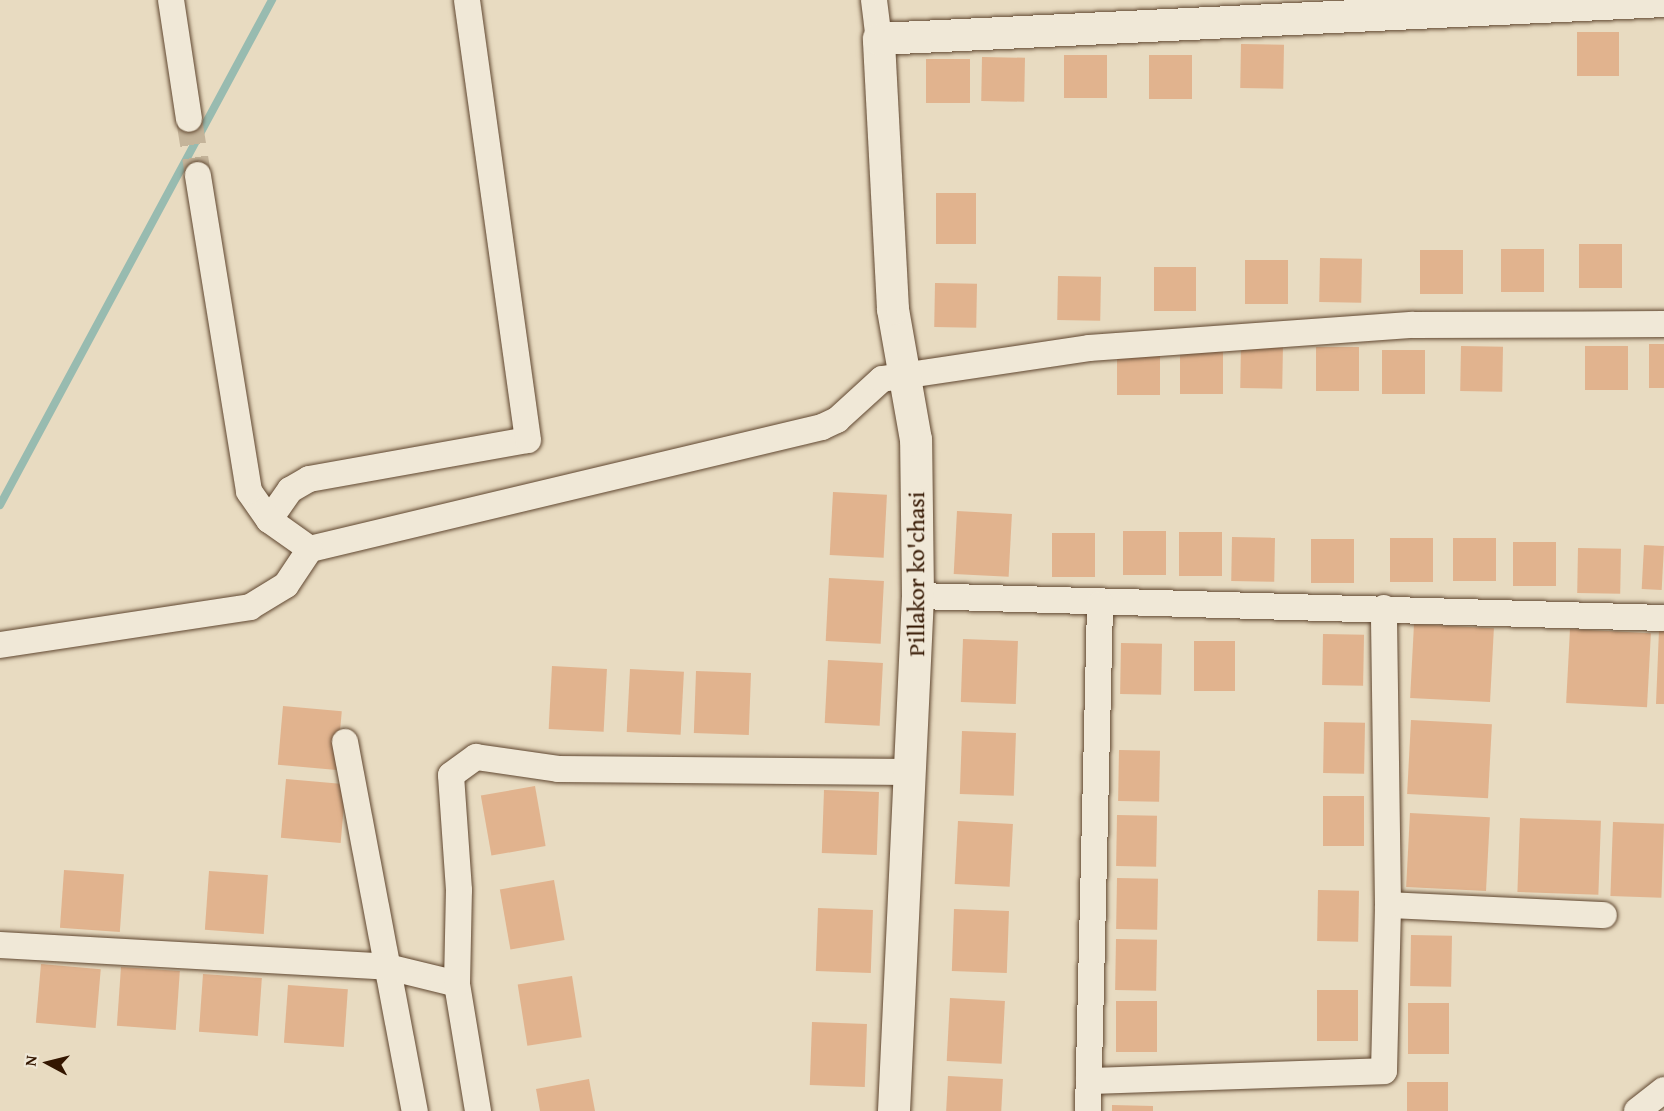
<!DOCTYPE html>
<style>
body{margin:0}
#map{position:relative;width:1664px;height:1111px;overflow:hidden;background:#e8dbc1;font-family:"Gentium Book Plus",serif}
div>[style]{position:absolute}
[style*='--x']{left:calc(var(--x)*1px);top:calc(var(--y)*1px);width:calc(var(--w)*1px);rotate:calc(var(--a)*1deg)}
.stream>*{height:8px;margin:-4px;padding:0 4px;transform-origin:4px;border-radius:4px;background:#98bbb0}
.building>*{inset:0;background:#e1b38e;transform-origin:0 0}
.minor-tunnel>*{height:26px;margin-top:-13px;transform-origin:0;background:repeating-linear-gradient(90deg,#c4b49a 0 26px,transparent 0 39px)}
.roads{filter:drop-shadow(0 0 2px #604730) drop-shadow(0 0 2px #604730)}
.minor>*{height:26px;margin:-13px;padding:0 13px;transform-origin:13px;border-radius:13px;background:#f0e8d7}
.tertiary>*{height:32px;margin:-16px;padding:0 16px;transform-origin:16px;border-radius:16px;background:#f0e8d7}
span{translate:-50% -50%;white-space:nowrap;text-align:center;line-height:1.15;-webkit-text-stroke:4.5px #f0e8d7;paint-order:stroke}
.street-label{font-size:24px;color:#331600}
.north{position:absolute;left:18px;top:1033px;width:60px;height:60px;-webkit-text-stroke:4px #f0e8d7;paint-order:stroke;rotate:277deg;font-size:16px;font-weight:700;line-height:24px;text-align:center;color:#331600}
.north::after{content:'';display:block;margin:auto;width:21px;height:27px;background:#331600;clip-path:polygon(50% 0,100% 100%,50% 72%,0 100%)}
</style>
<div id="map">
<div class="stream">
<div style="--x:0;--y:505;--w:574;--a:-61.69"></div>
</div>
<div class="building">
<div style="left:1577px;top:32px;width:42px;height:44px"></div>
<div style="left:1241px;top:44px;width:43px;height:44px;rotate:1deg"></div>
<div style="left:1064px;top:55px;width:43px;height:43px"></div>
<div style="left:1149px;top:55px;width:43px;height:44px"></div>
<div style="left:982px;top:57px;width:43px;height:44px;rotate:1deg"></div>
<div style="left:926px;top:59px;width:44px;height:44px"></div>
<div style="left:936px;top:193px;width:40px;height:51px"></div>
<div style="left:1579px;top:244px;width:43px;height:44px"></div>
<div style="left:1501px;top:249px;width:43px;height:43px"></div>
<div style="left:1420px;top:250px;width:43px;height:44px"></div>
<div style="left:1320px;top:258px;width:42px;height:44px;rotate:1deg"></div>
<div style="left:1245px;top:260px;width:43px;height:44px"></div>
<div style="left:1154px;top:267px;width:42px;height:44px"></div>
<div style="left:1058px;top:276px;width:43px;height:44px;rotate:1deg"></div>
<div style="left:935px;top:283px;width:42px;height:44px;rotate:1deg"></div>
<div style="left:1241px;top:344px;width:42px;height:44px;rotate:1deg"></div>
<div style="left:1649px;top:344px;width:15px;height:44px"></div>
<div style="left:1461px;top:346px;width:42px;height:45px;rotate:1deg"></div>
<div style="left:1585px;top:346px;width:43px;height:44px"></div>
<div style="left:1316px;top:347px;width:43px;height:44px"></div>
<div style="left:1180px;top:350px;width:43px;height:44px"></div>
<div style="left:1382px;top:350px;width:43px;height:44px"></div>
<div style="left:1117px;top:351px;width:43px;height:44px"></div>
<div style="left:833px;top:492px;width:54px;height:63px;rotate:3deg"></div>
<div style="left:957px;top:511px;width:55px;height:63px;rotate:3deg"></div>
<div style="left:1123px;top:531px;width:43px;height:44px"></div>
<div style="left:1179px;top:532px;width:43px;height:44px"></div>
<div style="left:1052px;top:533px;width:43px;height:44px"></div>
<div style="left:1232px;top:537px;width:43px;height:44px;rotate:1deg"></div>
<div style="left:1390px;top:538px;width:43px;height:44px"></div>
<div style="left:1453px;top:538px;width:43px;height:43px"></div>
<div style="left:1311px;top:539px;width:43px;height:44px"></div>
<div style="left:1513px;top:542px;width:43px;height:44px"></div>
<div style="left:1644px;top:545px;width:20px;height:44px;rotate:3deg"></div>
<div style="left:1578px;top:548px;width:43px;height:45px;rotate:1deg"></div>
<div style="left:829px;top:578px;width:55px;height:63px;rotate:3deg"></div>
<div style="left:1414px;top:624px;width:80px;height:74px;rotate:3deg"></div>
<div style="left:1570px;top:629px;width:81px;height:74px;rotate:3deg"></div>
<div style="clip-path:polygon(1659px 630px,1664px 630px,1664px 704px,1656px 704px)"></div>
<div style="left:1323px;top:634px;width:41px;height:51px;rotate:1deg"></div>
<div style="left:963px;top:639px;width:55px;height:63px;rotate:2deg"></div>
<div style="left:1194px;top:641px;width:41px;height:50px"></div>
<div style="left:1121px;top:643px;width:41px;height:51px;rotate:1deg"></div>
<div style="left:828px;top:660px;width:55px;height:63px;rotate:3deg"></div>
<div style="left:552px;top:666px;width:55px;height:63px;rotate:3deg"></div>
<div style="left:630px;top:669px;width:54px;height:63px;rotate:3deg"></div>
<div style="left:696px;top:671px;width:55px;height:62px;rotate:2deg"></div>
<div style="left:283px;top:706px;width:59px;height:59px;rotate:5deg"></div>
<div style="left:1411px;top:720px;width:81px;height:74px;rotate:3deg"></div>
<div style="left:1324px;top:722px;width:41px;height:51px;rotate:1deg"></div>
<div style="left:962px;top:731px;width:54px;height:63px;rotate:2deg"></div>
<div style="left:1119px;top:750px;width:41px;height:51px;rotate:1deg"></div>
<div style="left:286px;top:779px;width:60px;height:59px;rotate:5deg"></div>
<div style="left:535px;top:786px;width:61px;height:55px;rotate:80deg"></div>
<div style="left:824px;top:790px;width:55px;height:63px;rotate:2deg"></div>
<div style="left:1323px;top:796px;width:41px;height:50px"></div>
<div style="left:1410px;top:813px;width:80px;height:74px;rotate:3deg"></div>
<div style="left:1117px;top:815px;width:40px;height:51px;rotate:1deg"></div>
<div style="left:1520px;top:818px;width:81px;height:74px;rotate:2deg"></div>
<div style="left:958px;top:821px;width:55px;height:63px;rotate:3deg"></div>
<div style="left:1613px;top:822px;width:51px;height:74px;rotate:2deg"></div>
<div style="left:64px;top:870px;width:60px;height:58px;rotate:4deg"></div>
<div style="left:209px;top:871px;width:59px;height:59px;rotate:4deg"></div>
<div style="left:1117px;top:878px;width:41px;height:51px;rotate:1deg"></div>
<div style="left:554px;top:880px;width:61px;height:55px;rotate:80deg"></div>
<div style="left:1318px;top:890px;width:41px;height:51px;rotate:1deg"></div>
<div style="left:818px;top:908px;width:55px;height:63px;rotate:2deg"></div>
<div style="left:954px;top:909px;width:55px;height:62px;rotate:2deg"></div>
<div style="left:1411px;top:935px;width:41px;height:51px;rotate:1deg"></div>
<div style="left:1116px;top:939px;width:41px;height:51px;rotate:1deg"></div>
<div style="left:41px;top:964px;width:60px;height:59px;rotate:5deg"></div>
<div style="left:121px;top:967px;width:59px;height:59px;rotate:4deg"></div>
<div style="left:203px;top:974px;width:59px;height:58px;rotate:4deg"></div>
<div style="left:572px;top:976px;width:62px;height:55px;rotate:81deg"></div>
<div style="left:288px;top:985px;width:60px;height:58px;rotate:4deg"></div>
<div style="left:1317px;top:990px;width:41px;height:51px"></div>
<div style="left:950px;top:998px;width:55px;height:63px;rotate:3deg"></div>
<div style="left:1116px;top:1001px;width:41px;height:51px"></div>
<div style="left:1408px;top:1003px;width:41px;height:51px"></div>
<div style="left:812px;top:1022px;width:55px;height:63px;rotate:2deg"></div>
<div style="left:948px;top:1076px;width:55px;height:35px;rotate:3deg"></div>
<div style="clip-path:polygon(589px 1079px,595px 1111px,540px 1111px,536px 1089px)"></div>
<div style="left:1407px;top:1082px;width:41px;height:29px"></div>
<div style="clip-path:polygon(1112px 1105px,1153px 1106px,1153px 1111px,1112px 1111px)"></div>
</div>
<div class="minor-tunnel">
<div style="--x:189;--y:119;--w:57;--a:80.9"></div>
</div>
<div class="roads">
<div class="minor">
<div style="--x:171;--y:0;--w:120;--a:81.4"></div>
<div style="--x:874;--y:0;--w:39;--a:83"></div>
<div style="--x:269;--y:520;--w:37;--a:-55"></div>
<div style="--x:290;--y:490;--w:22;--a:-30"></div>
<div style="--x:309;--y:479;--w:222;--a:-10.1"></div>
<div style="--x:528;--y:440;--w:444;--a:-97.9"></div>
<div style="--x:310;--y:549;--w:526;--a:-13.4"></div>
<div style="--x:822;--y:427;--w:17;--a:-25"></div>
<div style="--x:837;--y:420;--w:61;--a:-42.3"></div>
<div style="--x:882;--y:379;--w:209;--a:-8.5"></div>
<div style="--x:1089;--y:348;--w:325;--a:-4.1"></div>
<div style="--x:1413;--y:325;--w:251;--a:-0.2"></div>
<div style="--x:918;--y:596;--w:746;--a:1.69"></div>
<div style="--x:0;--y:645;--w:253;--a:-8.6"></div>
<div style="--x:250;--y:607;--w:42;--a:-31.4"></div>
<div style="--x:286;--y:585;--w:43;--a:-56.3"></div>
<div style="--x:310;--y:549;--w:50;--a:-144.7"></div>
<div style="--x:269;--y:520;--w:35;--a:-125"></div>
<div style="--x:249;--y:491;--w:320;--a:-99.2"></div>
<div style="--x:345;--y:742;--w:376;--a:79.3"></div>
<div style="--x:1388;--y:905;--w:216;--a:2.7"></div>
<div style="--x:0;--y:945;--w:389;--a:3.2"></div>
<div style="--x:388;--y:967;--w:71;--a:13.8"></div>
<div style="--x:457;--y:984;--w:129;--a:80.6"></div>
<div style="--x:457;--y:984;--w:94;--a:-88.8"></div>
<div style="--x:459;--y:890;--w:115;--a:-94"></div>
<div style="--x:451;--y:775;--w:31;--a:-36"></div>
<div style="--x:476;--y:757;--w:83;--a:8.3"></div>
<div style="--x:558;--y:769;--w:352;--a:0.5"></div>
<div style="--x:1089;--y:1081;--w:295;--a:-1.9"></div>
<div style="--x:1384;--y:1071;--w:166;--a:-88.6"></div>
<div style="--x:1388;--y:905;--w:297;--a:-90.8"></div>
<div style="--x:1088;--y:1111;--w:507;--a:-88.64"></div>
<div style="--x:1637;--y:1111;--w:34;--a:-38"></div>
</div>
<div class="tertiary">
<div style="--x:894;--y:1111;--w:516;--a:-87.33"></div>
<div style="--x:918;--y:596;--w:156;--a:-90.7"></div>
<div style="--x:916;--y:440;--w:133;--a:-100"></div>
<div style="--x:893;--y:309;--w:270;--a:-93"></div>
<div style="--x:879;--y:39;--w:786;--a:-2.77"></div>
</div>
</div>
<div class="street-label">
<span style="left:916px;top:574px;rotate:-90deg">Pillakor ko'chasi</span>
</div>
<div class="north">N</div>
</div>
